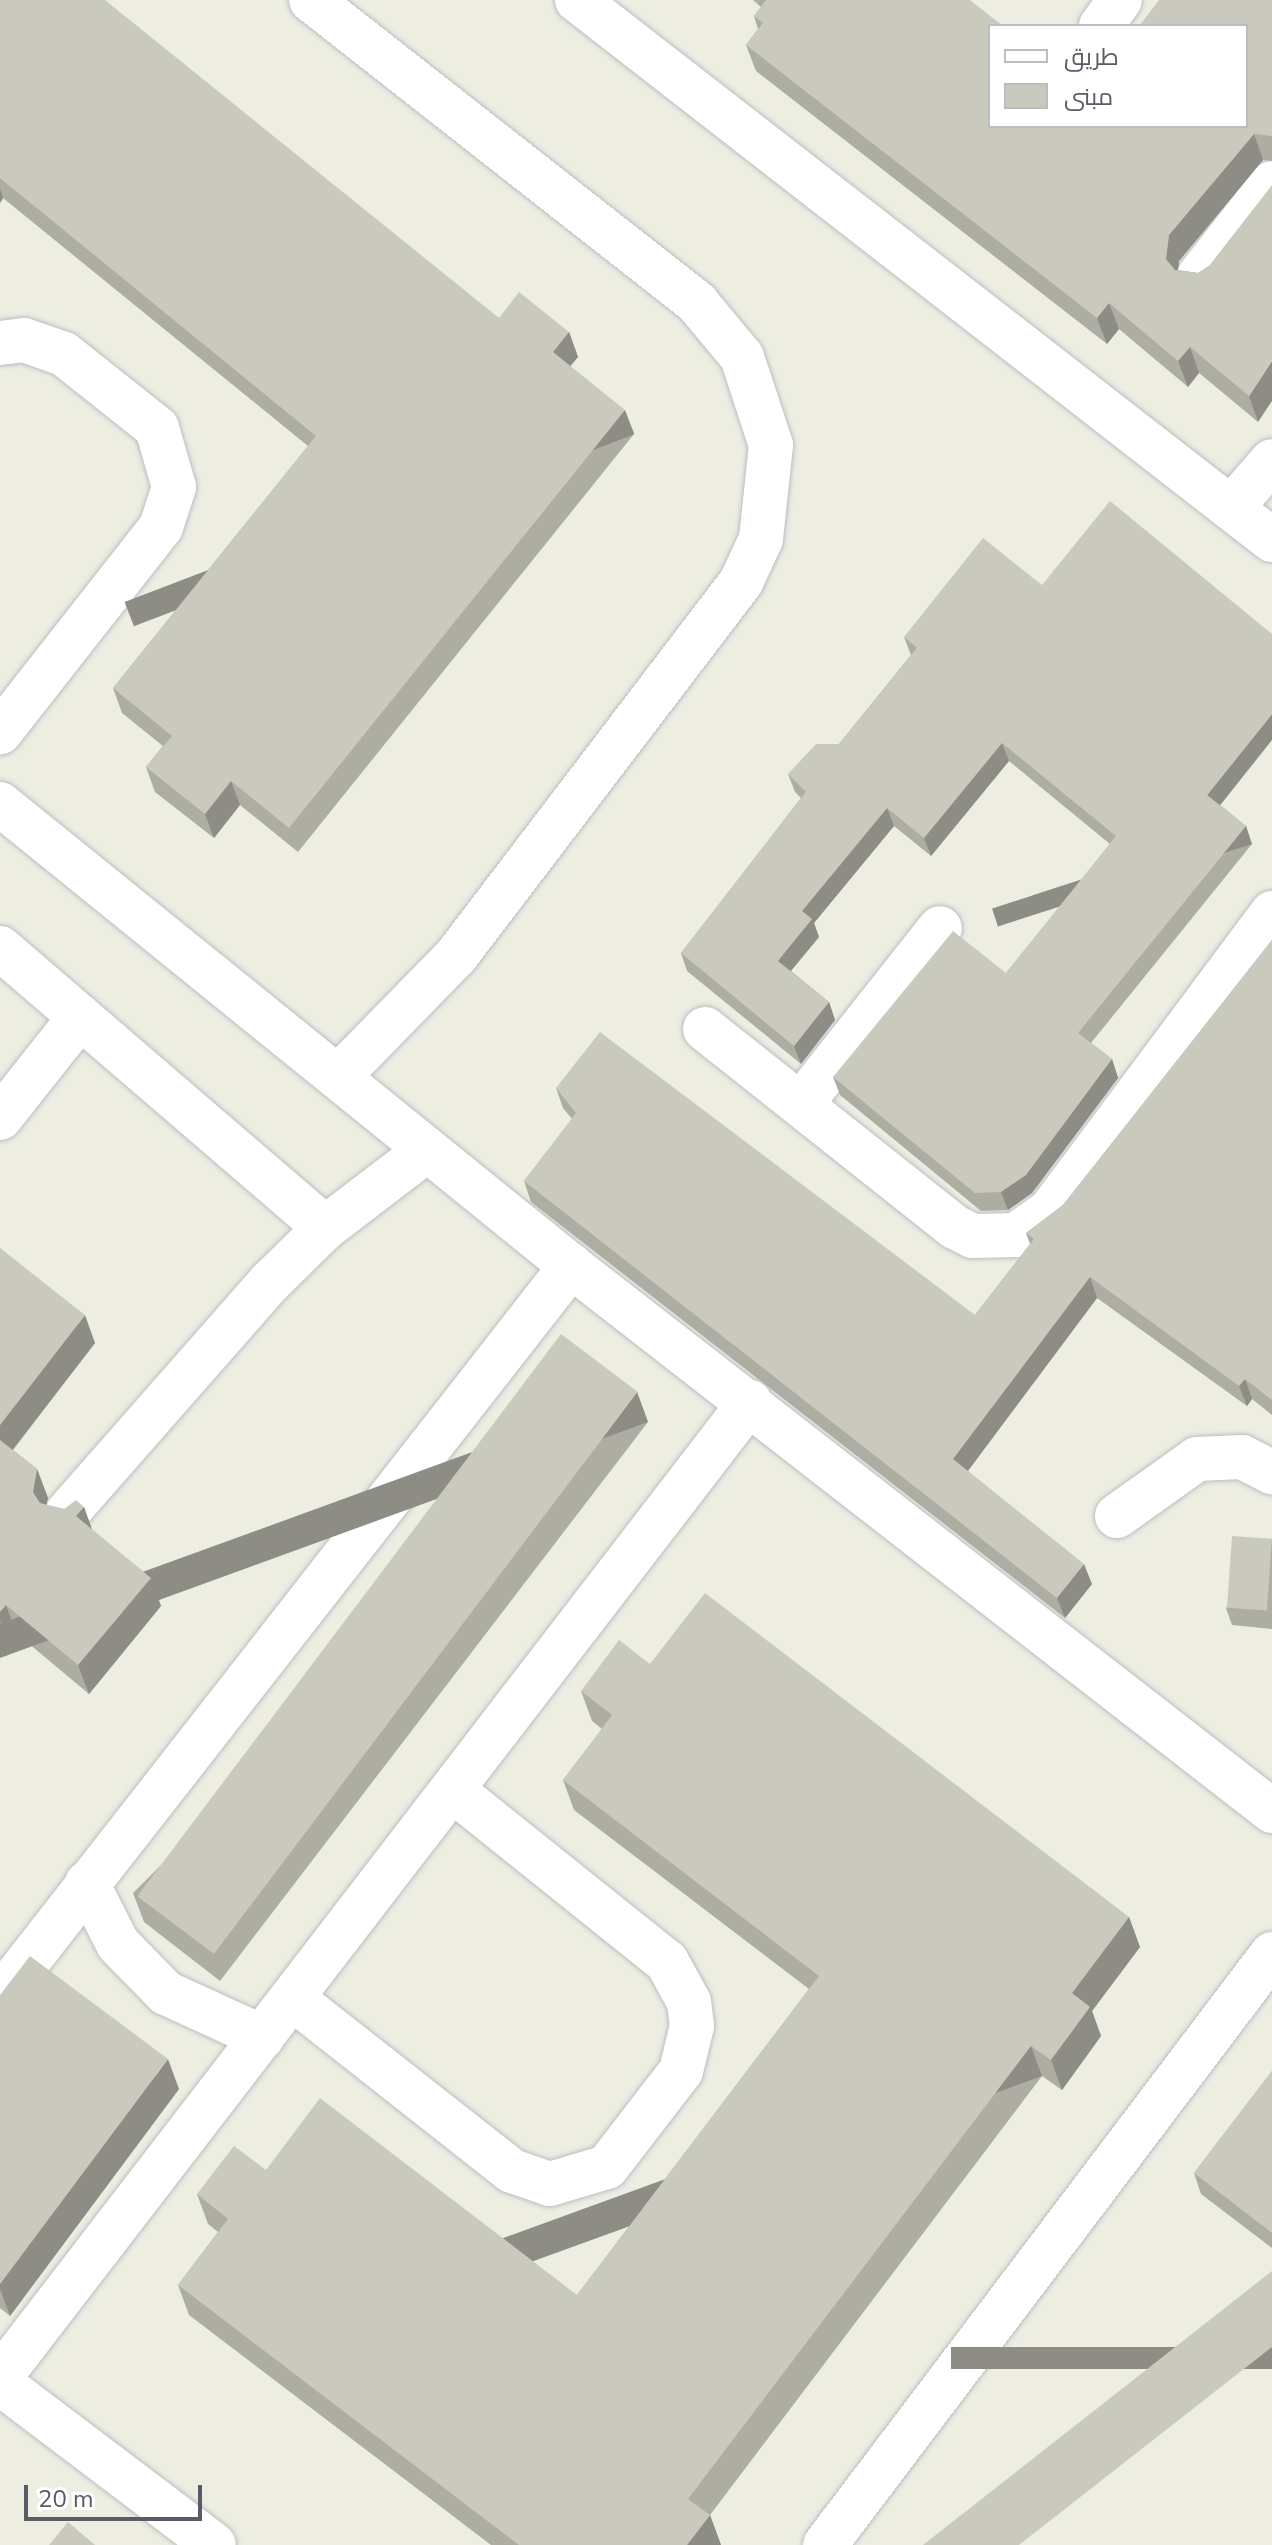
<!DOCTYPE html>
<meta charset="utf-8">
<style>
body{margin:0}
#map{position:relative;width:1272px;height:2545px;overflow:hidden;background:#edeee1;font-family:"Nunito Sans",Cairo,sans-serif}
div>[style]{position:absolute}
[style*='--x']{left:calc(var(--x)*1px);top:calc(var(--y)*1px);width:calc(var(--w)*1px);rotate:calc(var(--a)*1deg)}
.roads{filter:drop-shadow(0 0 2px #bcbdc4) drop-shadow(0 0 2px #bcbdc4)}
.minor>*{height:44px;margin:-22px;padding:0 22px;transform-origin:22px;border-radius:22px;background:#fff}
.wall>*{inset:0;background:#adada3}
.shaded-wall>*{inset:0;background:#8d8d85;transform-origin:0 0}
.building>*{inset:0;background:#c9c9be;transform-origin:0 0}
span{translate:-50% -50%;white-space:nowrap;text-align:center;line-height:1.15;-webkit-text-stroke:8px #fff;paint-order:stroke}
.legend{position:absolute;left:988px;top:24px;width:260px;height:104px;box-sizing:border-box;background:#fff;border:2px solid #bdbdc1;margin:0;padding:10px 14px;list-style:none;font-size:24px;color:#5a5b64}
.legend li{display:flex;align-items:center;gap:16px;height:40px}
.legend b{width:40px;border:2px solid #bdbdc1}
.scale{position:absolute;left:24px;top:2485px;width:178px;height:36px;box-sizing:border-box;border:4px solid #5a5b64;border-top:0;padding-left:10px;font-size:24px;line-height:28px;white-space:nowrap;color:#5a5b64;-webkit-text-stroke:6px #fff;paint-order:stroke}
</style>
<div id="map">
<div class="roads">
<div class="minor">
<div style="--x:311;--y:0;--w:491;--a:38.1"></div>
<div style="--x:697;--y:303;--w:70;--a:50.2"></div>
<div style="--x:742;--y:357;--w:93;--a:71.8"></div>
<div style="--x:771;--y:445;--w:95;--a:96.1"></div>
<div style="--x:761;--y:539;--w:47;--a:114.9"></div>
<div style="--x:741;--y:582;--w:470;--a:127.3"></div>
<div style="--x:456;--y:956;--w:169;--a:134.3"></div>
<div style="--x:577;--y:0;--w:880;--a:37.85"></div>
<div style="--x:1101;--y:26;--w:32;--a:-54"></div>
<div style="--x:1199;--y:276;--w:118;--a:-51.9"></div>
<div style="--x:0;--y:343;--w:24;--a:-7"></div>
<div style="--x:24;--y:340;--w:42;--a:19.3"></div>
<div style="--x:64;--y:354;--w:119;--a:38.5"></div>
<div style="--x:157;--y:428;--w:61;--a:73.9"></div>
<div style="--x:174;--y:487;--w:42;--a:108"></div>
<div style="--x:161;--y:527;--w:261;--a:128.1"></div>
<div style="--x:1231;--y:508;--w:62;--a:-48.9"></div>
<div style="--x:0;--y:804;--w:734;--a:38.98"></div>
<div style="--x:571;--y:1266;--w:888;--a:37.86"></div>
<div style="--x:0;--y:948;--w:429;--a:40.7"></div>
<div style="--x:705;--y:1029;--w:319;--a:38.4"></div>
<div style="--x:955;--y:1227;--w:20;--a:27"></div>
<div style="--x:973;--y:1236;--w:43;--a:-1.3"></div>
<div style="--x:1016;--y:1235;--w:42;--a:-35.2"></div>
<div style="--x:1050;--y:1211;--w:372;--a:-53.3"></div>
<div style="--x:801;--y:1104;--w:224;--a:-51.7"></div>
<div style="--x:0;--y:1118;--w:129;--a:-51.6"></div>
<div style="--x:67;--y:1513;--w:306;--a:-48.7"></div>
<div style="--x:269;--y:1283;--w:78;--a:-44.5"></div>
<div style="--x:325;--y:1228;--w:128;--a:-37.4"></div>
<div style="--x:1117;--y:1516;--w:98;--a:-35.5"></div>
<div style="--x:1197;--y:1459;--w:45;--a:-2.5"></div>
<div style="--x:1242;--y:1457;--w:34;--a:27"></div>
<div style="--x:87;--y:1883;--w:68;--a:63.1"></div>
<div style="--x:118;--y:1944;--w:69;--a:45.6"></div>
<div style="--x:166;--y:1993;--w:106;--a:24.6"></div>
<div style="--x:0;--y:1997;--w:928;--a:-52.01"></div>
<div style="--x:292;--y:1998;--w:280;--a:38.2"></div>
<div style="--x:512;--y:2171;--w:40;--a:18.9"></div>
<div style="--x:550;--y:2184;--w:59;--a:-16.6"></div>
<div style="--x:607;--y:2167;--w:121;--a:-52.4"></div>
<div style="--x:681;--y:2071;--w:46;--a:-76.3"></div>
<div style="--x:692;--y:2026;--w:24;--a:-97"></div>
<div style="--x:689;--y:2002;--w:46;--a:-118.8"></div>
<div style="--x:667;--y:1962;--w:275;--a:-141.3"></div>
<div style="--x:0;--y:2377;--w:1230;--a:-52.43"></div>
<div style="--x:0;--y:2383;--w:268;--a:37.1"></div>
<div style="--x:825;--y:2545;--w:741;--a:-52.9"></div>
</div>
</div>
<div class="wall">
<div style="clip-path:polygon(0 0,499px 318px,569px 332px,578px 357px,570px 366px,634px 434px,298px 852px,240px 805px,214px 838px,155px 792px,146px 767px,163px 746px,122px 713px,113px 688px,308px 446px,3px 198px,0 203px)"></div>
<div style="clip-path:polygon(753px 0,970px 0,990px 126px,1246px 126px,1272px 0,1272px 161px,1263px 160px,1179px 261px,1178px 270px,1198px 273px,1209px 266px,1258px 422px,1199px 373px,1188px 387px,1119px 329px,1107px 344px,756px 71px,746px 45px,758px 29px,754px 16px,761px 7px)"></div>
<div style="clip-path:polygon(904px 637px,1220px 805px,1246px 826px,1252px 844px,1091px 1043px,1112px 1059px,1118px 1078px,1032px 1193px,1008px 1210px,981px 1211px,840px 1095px,833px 1077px,1006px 973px,1110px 844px,1009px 761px,931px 856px,894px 826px,814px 923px,819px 937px,791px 971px,829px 1002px,835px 1020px,801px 1064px,687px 971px,681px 953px,801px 798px,795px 792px,788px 774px,839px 744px,911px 655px)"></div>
<div style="clip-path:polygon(1272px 940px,1272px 1415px,1252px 1399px,1247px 1406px,1097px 1298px,968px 1471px,1092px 1584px,1065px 1618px,531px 1202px,524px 1181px,572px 1119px,563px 1108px,556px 1088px,975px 1315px,1030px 1244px,1026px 1233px,1063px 1205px)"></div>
<div style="clip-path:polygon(0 1248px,95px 1343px,13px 1450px,37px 1469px,48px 1498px,46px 1505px,64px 1509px,84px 1507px,92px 1530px,151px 1578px,161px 1606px,89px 1694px,16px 1633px,8px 1643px,0 1637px)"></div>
<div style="clip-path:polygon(637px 1392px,648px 1422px,220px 1981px,144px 1922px,133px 1893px)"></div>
<div style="clip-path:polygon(1272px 1539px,1272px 1629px,1232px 1625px,1226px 1608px)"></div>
<div style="clip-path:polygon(650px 1664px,1129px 1917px,1140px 1947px,1092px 2011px,1101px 2036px,1062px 2090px,1042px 2076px,710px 2515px,721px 2545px,491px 2545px,189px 2315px,178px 2285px,218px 2232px,208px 2224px,197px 2194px,266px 2170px,577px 2295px,809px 1989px,574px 1810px,563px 1780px,602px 1729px,592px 1721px,581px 1691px)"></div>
<div style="clip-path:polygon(0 1995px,179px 2089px,10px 2316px,0 2308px)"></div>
<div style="clip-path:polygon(1272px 2071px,1272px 2248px,1201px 2194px,1194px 2173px)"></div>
</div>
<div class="shaded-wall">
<div style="clip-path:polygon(1254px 134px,1263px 160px,1179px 261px,1176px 285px,1166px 259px,1169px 235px)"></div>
<div style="clip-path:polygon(0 189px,3px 198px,0 203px)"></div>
<div style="clip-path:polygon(1109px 303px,1119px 329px,1107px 344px,1097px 318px)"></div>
<div style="clip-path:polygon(569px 332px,578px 357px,562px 376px,553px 352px)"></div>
<div style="clip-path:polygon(1190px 347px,1199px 373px,1188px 387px,1178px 361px)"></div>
<div style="clip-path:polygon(1272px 361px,1272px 401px,1258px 422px,1249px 396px)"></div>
<div style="left:625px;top:410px;width:26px;height:536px;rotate:69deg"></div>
<div style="clip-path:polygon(1272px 714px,1272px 740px,1214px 813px,1207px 795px)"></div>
<div style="clip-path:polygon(1002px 743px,1009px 761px,931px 856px,924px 838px)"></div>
<div style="clip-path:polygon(231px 781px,240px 805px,214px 838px,205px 814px)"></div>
<div style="clip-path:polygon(887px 808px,894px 826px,814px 923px,819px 937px,784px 979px,778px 961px,802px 911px)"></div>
<div style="left:1246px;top:826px;width:19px;height:267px;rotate:72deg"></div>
<div style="clip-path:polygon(829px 1002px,835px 1020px,801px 1064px,794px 1046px)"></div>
<div style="clip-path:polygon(1112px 1059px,1118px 1078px,1032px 1193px,1008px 1210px,1001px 1192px)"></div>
<div style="clip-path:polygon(1090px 1277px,1097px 1298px,961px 1480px,953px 1459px)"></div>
<div style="clip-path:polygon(85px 1315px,95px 1343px,3px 1462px,0 1454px,0 1425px)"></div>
<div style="clip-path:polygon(1245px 1379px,1252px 1399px,1247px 1406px,1239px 1386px)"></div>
<div style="left:637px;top:1392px;width:32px;height:704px;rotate:70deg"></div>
<div style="clip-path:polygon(37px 1469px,48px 1498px,43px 1520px,33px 1492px)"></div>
<div style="clip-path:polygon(84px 1507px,94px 1535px,76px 1516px)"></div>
<div style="clip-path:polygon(1084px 1564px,1092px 1584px,1065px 1618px,1057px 1598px)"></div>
<div style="clip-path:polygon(151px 1578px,161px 1606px,89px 1694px,78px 1665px)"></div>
<div style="clip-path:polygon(6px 1605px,16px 1633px,8px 1643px,0 1621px,0 1612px)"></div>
<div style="clip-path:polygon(1129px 1917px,1140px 1947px,1092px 2011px,1101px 2036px,1062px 2090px,1051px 2060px,1072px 1993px)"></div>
<div style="left:1031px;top:2046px;width:32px;height:568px;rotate:70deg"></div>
<div style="clip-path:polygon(168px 2059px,179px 2089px,10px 2316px,0 2289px,0 2284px)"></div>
<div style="left:1272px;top:2347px;width:22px;height:321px;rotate:90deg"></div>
<div style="clip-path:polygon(710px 2515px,721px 2545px,687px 2545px)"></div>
</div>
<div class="building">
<div style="clip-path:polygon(0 0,105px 0,499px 318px,519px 292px,569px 332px,553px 352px,625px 410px,289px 828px,231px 781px,205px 814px,146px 767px,172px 736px,113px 688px,316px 436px,0 178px)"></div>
<div style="clip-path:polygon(766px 0,970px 0,1003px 26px,990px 26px,990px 126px,1246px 126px,1246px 26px,1139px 26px,1159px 0,1272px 0,1272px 136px,1254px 134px,1169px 235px,1166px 259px,1175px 270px,1198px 273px,1209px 266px,1272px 185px,1272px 361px,1249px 396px,1190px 347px,1178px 361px,1109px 303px,1097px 318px,746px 45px,763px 23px,754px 16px)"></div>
<div style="clip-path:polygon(1110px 501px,1272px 634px,1272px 714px,1207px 795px,1246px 826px,1078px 1033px,1112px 1059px,1026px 1175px,1001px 1192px,975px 1193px,833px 1077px,953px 931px,1006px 973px,1116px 836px,1002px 743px,924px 838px,887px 808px,802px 911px,812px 919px,778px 961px,829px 1002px,794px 1046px,681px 953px,806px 792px,788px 774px,816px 744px,839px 744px,917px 648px,904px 637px,983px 538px,1042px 585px)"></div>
<div style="clip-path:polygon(1272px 940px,1272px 1400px,1245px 1379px,1239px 1386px,1090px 1277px,953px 1459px,1084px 1564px,1057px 1598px,524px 1181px,576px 1113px,556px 1088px,600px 1032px,975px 1315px,1034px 1239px,1026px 1233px,1063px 1205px)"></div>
<div style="clip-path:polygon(0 1248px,85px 1315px,0 1425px)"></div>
<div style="left:561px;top:1334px;width:96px;height:704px;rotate:37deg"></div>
<div style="clip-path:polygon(0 1440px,37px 1469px,33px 1492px,40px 1503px,64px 1509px,76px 1500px,84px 1507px,76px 1516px,151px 1578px,78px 1665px,6px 1605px,0 1612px)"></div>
<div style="left:1232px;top:1536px;width:40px;height:72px;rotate:4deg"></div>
<div style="clip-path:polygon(705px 1593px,1129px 1917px,1072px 1993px,1090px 2007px,1051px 2060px,1031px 2046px,688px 2499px,710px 2515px,687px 2545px,519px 2545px,178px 2285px,228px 2219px,197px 2194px,234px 2146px,266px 2170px,320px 2098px,577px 2295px,819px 1976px,563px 1780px,612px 1715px,581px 1691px,619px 1640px,650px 1664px)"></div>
<div style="clip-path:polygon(30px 1956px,168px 2059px,0 2284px,0 1995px)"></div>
<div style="clip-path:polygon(1272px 2071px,1272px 2233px,1194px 2173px)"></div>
<div style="clip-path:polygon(1272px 2271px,1272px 2347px,1019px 2545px,923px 2545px)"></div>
<div style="clip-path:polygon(68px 2522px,95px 2545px,49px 2545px)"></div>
</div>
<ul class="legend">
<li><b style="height:10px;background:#fff"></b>طريق</li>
<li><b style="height:22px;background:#c9c9be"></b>مبنى</li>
</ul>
<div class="scale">20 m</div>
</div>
